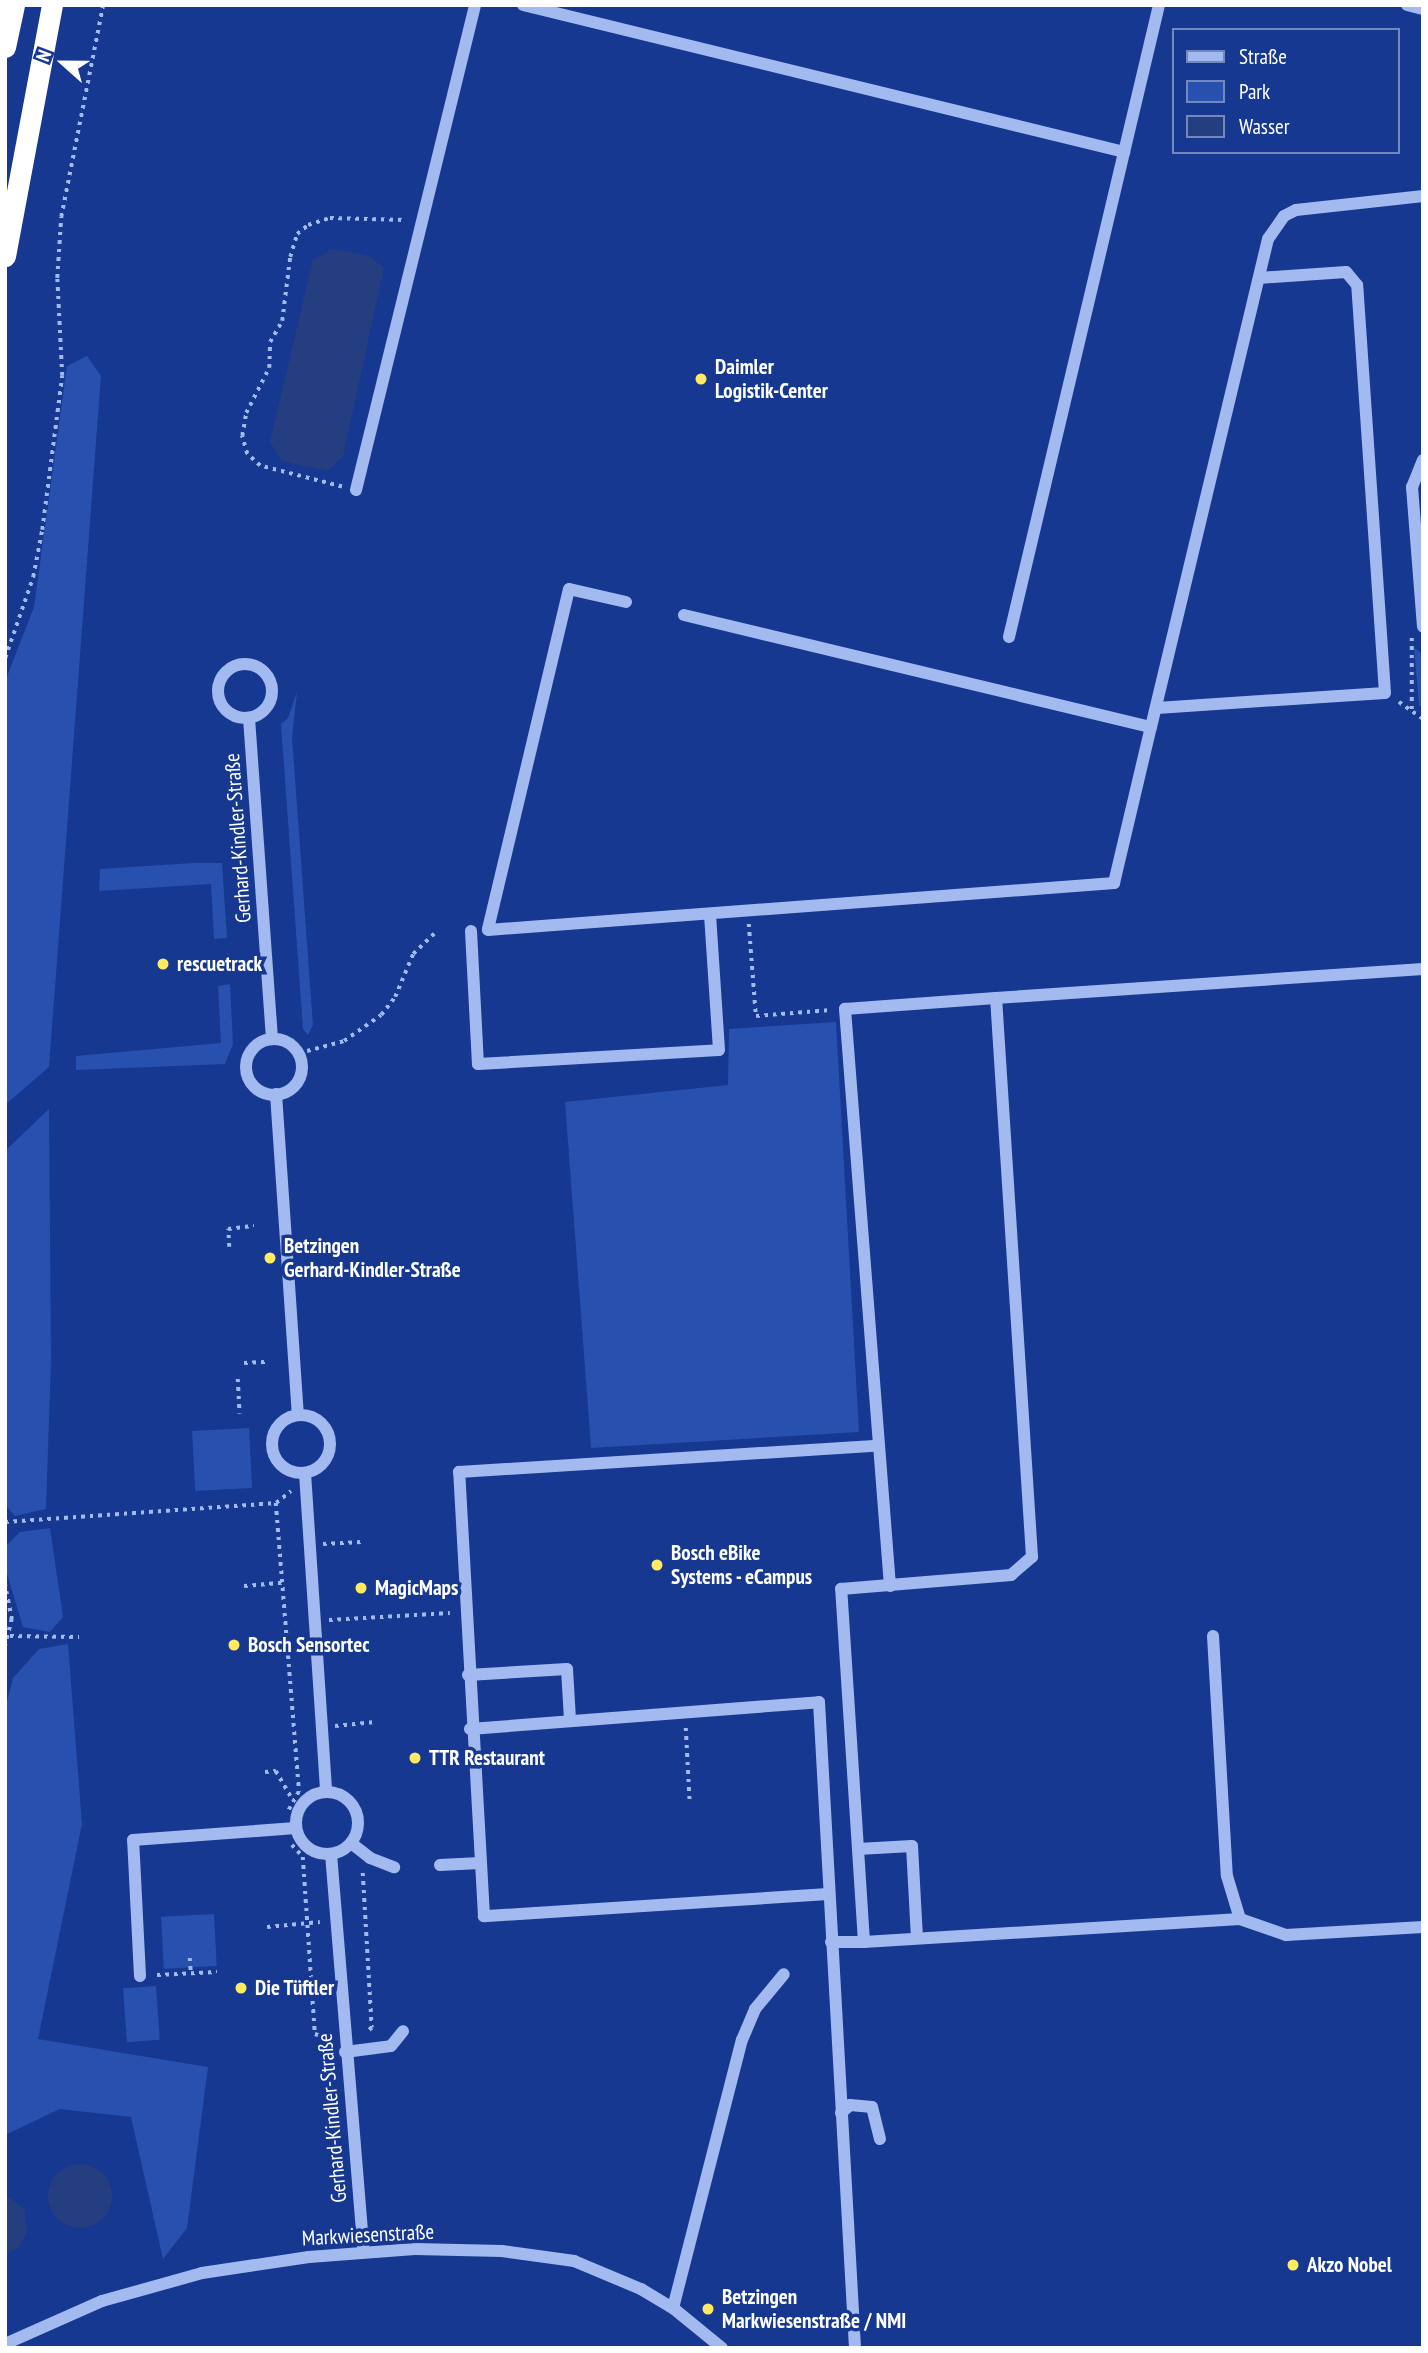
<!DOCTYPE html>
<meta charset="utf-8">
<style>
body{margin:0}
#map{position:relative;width:1428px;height:2353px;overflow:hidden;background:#163890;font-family:"PT Sans Narrow",sans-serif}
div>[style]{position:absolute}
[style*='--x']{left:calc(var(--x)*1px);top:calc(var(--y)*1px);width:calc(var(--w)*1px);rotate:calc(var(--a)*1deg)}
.green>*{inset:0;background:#2850af;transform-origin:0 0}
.water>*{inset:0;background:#253e80}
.round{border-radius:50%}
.path>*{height:3.5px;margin-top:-1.75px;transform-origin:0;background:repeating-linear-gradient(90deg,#a3baf0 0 3.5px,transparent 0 8.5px)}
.minor>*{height:12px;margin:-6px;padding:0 6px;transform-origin:6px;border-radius:6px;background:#a3baf0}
.minor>.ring{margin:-6px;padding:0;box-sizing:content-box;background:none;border:12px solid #a3baf0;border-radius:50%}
.highway>*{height:21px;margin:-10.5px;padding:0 10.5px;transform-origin:10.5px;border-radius:10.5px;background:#fff}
.dots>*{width:19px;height:19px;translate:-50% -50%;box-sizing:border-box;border:4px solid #163890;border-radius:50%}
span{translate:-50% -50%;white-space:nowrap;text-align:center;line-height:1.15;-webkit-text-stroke:7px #163890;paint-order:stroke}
.poi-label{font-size:21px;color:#fff;font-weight:700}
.left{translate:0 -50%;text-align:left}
.street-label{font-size:21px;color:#fff}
.frame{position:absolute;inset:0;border:7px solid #fff;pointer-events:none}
.legend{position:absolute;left:1172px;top:28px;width:228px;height:126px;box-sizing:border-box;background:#163890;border:2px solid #7388bc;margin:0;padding:9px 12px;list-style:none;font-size:21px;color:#fff}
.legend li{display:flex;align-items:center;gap:14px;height:35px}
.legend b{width:35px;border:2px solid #7388bc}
.north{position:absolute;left:28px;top:28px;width:70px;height:70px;-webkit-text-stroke:5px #163890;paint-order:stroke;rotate:291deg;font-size:19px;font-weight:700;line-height:28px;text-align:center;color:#fff}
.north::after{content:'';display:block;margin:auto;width:24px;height:32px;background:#fff;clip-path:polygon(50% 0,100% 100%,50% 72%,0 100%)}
</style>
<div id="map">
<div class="green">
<div style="clip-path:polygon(87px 356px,101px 376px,49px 1067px,5px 1105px,6px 679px,34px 607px,67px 366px)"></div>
<div style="clip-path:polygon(1414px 647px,1423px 655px,1423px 708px,1419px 705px)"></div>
<div style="clip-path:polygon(297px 692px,292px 737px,313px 1025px,308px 1035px,303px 1029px,281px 724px,288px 718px)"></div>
<div style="clip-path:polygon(193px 863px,222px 863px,227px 938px,214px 939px,211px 884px,99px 891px,100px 869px)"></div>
<div style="clip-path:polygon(230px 984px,233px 1044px,225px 1064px,76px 1070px,76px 1056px,221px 1043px,218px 986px)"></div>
<div style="clip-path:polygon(836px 1022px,859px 1432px,591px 1448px,565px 1102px,728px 1085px,729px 1029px)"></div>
<div style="clip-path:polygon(49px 1109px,51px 1360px,46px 1509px,15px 1516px,5px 1505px,5px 1151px)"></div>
<div style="left:249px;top:1428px;width:60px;height:57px;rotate:87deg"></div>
<div style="clip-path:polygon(50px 1528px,63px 1617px,50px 1632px,23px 1627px,5px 1567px,5px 1547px,20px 1532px)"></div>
<div style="clip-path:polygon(68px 1644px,82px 1824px,38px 2039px,208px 2067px,187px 2228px,163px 2259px,131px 2117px,60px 2109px,5px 2135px,5px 1710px,13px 1678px,39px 1649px)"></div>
<div style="left:214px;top:1914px;width:52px;height:53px;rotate:87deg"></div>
<div style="left:156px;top:1986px;width:54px;height:33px;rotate:86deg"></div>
</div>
<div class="water">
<div style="clip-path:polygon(332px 249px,369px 256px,384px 268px,343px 456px,328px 471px,282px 461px,270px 442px,313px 260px)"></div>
<div class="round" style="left:48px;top:2164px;width:64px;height:64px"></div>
<div style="clip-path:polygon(5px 2194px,25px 2210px,27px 2231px,19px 2247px,5px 2255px)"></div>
</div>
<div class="path">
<div style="--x:342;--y:487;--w:85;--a:-165.6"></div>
<div style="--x:260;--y:466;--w:18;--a:-137"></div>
<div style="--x:247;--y:454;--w:19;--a:-106"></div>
<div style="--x:242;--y:436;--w:23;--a:-80"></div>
<div style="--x:246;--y:413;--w:51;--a:-62.9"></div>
<div style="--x:269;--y:368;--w:26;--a:-88"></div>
<div style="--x:270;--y:342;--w:24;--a:-60"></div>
<div style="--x:282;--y:321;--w:64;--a:-82.9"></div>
<div style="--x:290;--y:257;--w:24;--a:-73"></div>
<div style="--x:297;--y:234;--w:14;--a:-39"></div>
<div style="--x:308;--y:225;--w:23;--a:-18"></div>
<div style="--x:330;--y:218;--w:76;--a:1.5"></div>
<div style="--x:1412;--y:638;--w:74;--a:90"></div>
<div style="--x:5;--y:658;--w:86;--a:-70.9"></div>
<div style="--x:33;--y:577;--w:48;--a:-79.2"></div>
<div style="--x:42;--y:530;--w:155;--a:-82.6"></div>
<div style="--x:62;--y:376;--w:98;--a:-92.9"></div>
<div style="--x:57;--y:278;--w:61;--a:-86.2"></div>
<div style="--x:61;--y:217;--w:216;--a:-78.8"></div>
<div style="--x:1399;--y:702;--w:29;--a:35"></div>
<div style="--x:749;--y:924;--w:92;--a:85.6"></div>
<div style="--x:756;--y:1016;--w:75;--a:-4.6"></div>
<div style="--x:195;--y:963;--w:41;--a:-4.2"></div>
<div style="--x:307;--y:1051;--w:38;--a:-15"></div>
<div style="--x:344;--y:1041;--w:45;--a:-35.1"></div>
<div style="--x:381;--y:1015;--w:23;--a:-52"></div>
<div style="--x:395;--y:997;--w:47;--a:-67.3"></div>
<div style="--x:413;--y:954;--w:30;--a:-44"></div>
<div style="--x:229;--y:1247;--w:18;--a:-93"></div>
<div style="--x:228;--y:1229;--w:26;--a:-7"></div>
<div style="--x:244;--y:1363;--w:21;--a:-3"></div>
<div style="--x:238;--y:1379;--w:35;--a:87"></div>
<div style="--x:276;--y:1503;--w:290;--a:85.4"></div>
<div style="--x:299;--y:1792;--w:25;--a:119"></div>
<div style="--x:5;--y:1522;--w:272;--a:-4"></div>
<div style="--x:276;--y:1503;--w:19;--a:-39"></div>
<div style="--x:323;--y:1544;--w:39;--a:-3"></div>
<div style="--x:5;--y:1583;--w:37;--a:79"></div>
<div style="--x:12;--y:1619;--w:30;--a:104"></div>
<div style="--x:244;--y:1586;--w:38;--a:-5"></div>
<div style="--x:329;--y:1620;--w:121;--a:-3.3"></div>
<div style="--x:10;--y:1636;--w:69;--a:0.8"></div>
<div style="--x:335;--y:1726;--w:40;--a:-5.7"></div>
<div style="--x:686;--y:1728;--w:76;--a:87"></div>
<div style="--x:265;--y:1772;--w:11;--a:-5"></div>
<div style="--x:276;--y:1771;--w:34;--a:60"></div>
<div style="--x:292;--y:1845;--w:16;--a:47"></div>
<div style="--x:303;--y:1857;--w:177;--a:86.1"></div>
<div style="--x:315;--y:2034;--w:18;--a:19"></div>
<div style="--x:363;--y:1873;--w:155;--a:86.7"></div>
<div style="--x:372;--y:2028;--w:5;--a:143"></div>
<div style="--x:267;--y:1927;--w:53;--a:-5.4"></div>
<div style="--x:190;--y:1958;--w:15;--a:86"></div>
<div style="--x:157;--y:1975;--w:60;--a:-2.9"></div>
</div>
<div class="minor">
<div style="--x:523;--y:5;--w:619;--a:13.74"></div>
<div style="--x:1407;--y:5;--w:16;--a:14"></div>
<div style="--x:1423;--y:460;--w:29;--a:112"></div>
<div style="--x:1412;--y:487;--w:140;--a:85.5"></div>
<div style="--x:356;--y:490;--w:499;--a:-76.2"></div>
<div style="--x:626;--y:602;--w:58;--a:-167.2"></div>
<div style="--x:569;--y:589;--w:350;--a:103.4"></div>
<div style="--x:488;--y:930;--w:628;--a:-4.29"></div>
<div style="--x:1114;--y:883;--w:160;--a:-76.7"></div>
<div style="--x:684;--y:615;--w:480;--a:13.5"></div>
<div style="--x:1151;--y:727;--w:502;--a:-76.52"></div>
<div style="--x:1268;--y:239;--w:28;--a:-55"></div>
<div style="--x:1284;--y:216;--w:13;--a:-27"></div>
<div style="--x:1296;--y:210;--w:128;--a:-6.3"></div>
<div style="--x:1009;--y:637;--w:650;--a:-76.65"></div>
<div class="ring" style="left:218px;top:664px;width:42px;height:42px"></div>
<div style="--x:1157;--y:708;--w:228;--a:-3.8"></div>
<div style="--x:1385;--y:693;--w:409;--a:-93.9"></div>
<div style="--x:1357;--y:285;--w:17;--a:-130"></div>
<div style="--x:1346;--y:272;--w:87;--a:176.1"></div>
<div style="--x:249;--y:718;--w:322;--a:85.9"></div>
<div style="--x:471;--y:931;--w:133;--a:87"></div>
<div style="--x:478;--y:1064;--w:241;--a:-3.3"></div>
<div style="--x:719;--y:1050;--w:136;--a:-93.8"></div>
<div class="ring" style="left:246px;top:1039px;width:44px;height:44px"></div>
<div style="--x:276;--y:1094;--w:321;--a:86.1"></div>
<div class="ring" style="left:272px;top:1415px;width:46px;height:46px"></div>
<div style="--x:305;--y:1473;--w:319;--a:86.2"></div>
<div style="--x:890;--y:1586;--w:579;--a:-94.46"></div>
<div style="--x:845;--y:1009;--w:151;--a:-4.2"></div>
<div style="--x:1213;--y:1636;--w:240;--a:86.7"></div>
<div style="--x:1227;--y:1876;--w:45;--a:73.2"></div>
<div style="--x:1240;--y:1919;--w:49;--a:19.2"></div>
<div style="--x:1286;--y:1935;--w:137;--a:-3.3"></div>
<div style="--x:468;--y:1675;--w:99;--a:-3.5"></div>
<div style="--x:567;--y:1669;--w:51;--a:86.6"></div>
<div style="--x:470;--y:1729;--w:350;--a:-4.4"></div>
<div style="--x:819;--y:1702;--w:647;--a:86.81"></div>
<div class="ring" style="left:296px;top:1792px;width:50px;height:50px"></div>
<div style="--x:351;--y:1843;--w:24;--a:38"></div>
<div style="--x:370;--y:1858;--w:26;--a:21"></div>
<div style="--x:858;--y:1849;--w:54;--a:-3.2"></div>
<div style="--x:912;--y:1846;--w:92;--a:86.9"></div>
<div style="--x:331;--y:1854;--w:399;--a:85.3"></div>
<div style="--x:440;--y:1865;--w:40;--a:-2.9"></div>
<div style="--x:828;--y:1894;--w:345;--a:176.3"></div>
<div style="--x:484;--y:1916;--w:445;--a:-93.2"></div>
<div style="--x:459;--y:1472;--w:420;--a:-3.6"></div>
<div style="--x:1240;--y:1919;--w:377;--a:176.5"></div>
<div style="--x:864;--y:1942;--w:354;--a:-93.7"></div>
<div style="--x:841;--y:1589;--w:171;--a:-4.7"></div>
<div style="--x:1011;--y:1575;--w:28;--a:-41"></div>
<div style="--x:1032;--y:1557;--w:560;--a:-93.68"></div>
<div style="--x:996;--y:998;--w:428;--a:-3.9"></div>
<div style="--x:831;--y:1942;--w:33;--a:0"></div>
<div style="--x:140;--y:1976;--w:136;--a:-92.9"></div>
<div style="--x:133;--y:1840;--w:163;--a:-4.2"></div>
<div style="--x:345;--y:2052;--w:46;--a:-7.4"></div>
<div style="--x:391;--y:2046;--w:19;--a:-51"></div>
<div style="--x:841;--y:2113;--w:12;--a:-42"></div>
<div style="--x:850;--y:2105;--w:22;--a:5"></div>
<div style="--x:872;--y:2107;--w:33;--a:76"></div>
<div style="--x:673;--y:2308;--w:277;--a:-75.6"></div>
<div style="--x:742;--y:2040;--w:34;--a:-67"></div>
<div style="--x:755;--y:2009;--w:45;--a:-50.4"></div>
<div style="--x:5;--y:2344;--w:106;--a:-23.9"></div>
<div style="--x:102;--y:2301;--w:104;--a:-15.6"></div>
<div style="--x:202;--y:2273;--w:108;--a:-8.5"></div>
<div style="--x:309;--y:2257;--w:106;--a:-4.3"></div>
<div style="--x:415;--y:2249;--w:87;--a:1.3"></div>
<div style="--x:502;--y:2251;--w:73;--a:7.9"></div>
<div style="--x:574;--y:2261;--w:73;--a:22.7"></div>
<div style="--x:641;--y:2289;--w:37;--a:31"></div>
<div style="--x:673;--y:2308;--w:63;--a:39.2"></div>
</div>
<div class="highway">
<div style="--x:5;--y:47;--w:43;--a:-77.9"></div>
<div style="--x:5;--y:256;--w:255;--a:-79.4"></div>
</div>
<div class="dots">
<div style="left:701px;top:379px;background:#ffea62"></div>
<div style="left:163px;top:964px;background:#ffea62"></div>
<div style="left:270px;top:1258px;background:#ffea62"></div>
<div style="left:657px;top:1565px;background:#ffea62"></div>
<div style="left:361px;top:1588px;background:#ffea62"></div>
<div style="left:234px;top:1645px;background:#ffea62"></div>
<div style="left:415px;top:1758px;background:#ffea62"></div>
<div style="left:241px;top:1988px;background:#ffea62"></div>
<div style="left:1293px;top:2265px;background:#ffea62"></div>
<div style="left:708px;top:2309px;background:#ffea62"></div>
</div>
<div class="poi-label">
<span class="left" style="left:715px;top:379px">Daimler<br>Logistik-Center</span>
<span class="left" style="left:177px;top:964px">rescuetrack</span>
<span class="left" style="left:284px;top:1258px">Betzingen<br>Gerhard-Kindler-Straße</span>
<span class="left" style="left:671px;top:1565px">Bosch eBike<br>Systems - eCampus</span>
<span class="left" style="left:375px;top:1588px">MagicMaps</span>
<span class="left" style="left:248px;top:1645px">Bosch Sensortec</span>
<span class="left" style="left:429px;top:1758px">TTR Restaurant</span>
<span class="left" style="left:255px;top:1988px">Die Tüftler</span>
<span class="left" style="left:1307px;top:2265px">Akzo Nobel</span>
<span class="left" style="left:722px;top:2309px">Betzingen<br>Markwiesenstraße / NMI</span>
</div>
<div class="street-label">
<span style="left:238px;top:838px;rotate:-94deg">Gerhard-Kindler-Straße</span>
<span style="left:332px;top:2118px;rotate:-95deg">Gerhard-Kindler-Straße</span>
<span style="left:368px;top:2235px;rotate:-3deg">Markwiesenstraße</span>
</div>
<div class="frame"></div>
<ul class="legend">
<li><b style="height:9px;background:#a3baf0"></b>Straße</li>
<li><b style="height:19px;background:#2850af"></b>Park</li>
<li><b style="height:19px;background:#253e80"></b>Wasser</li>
</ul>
<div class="north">N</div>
</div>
